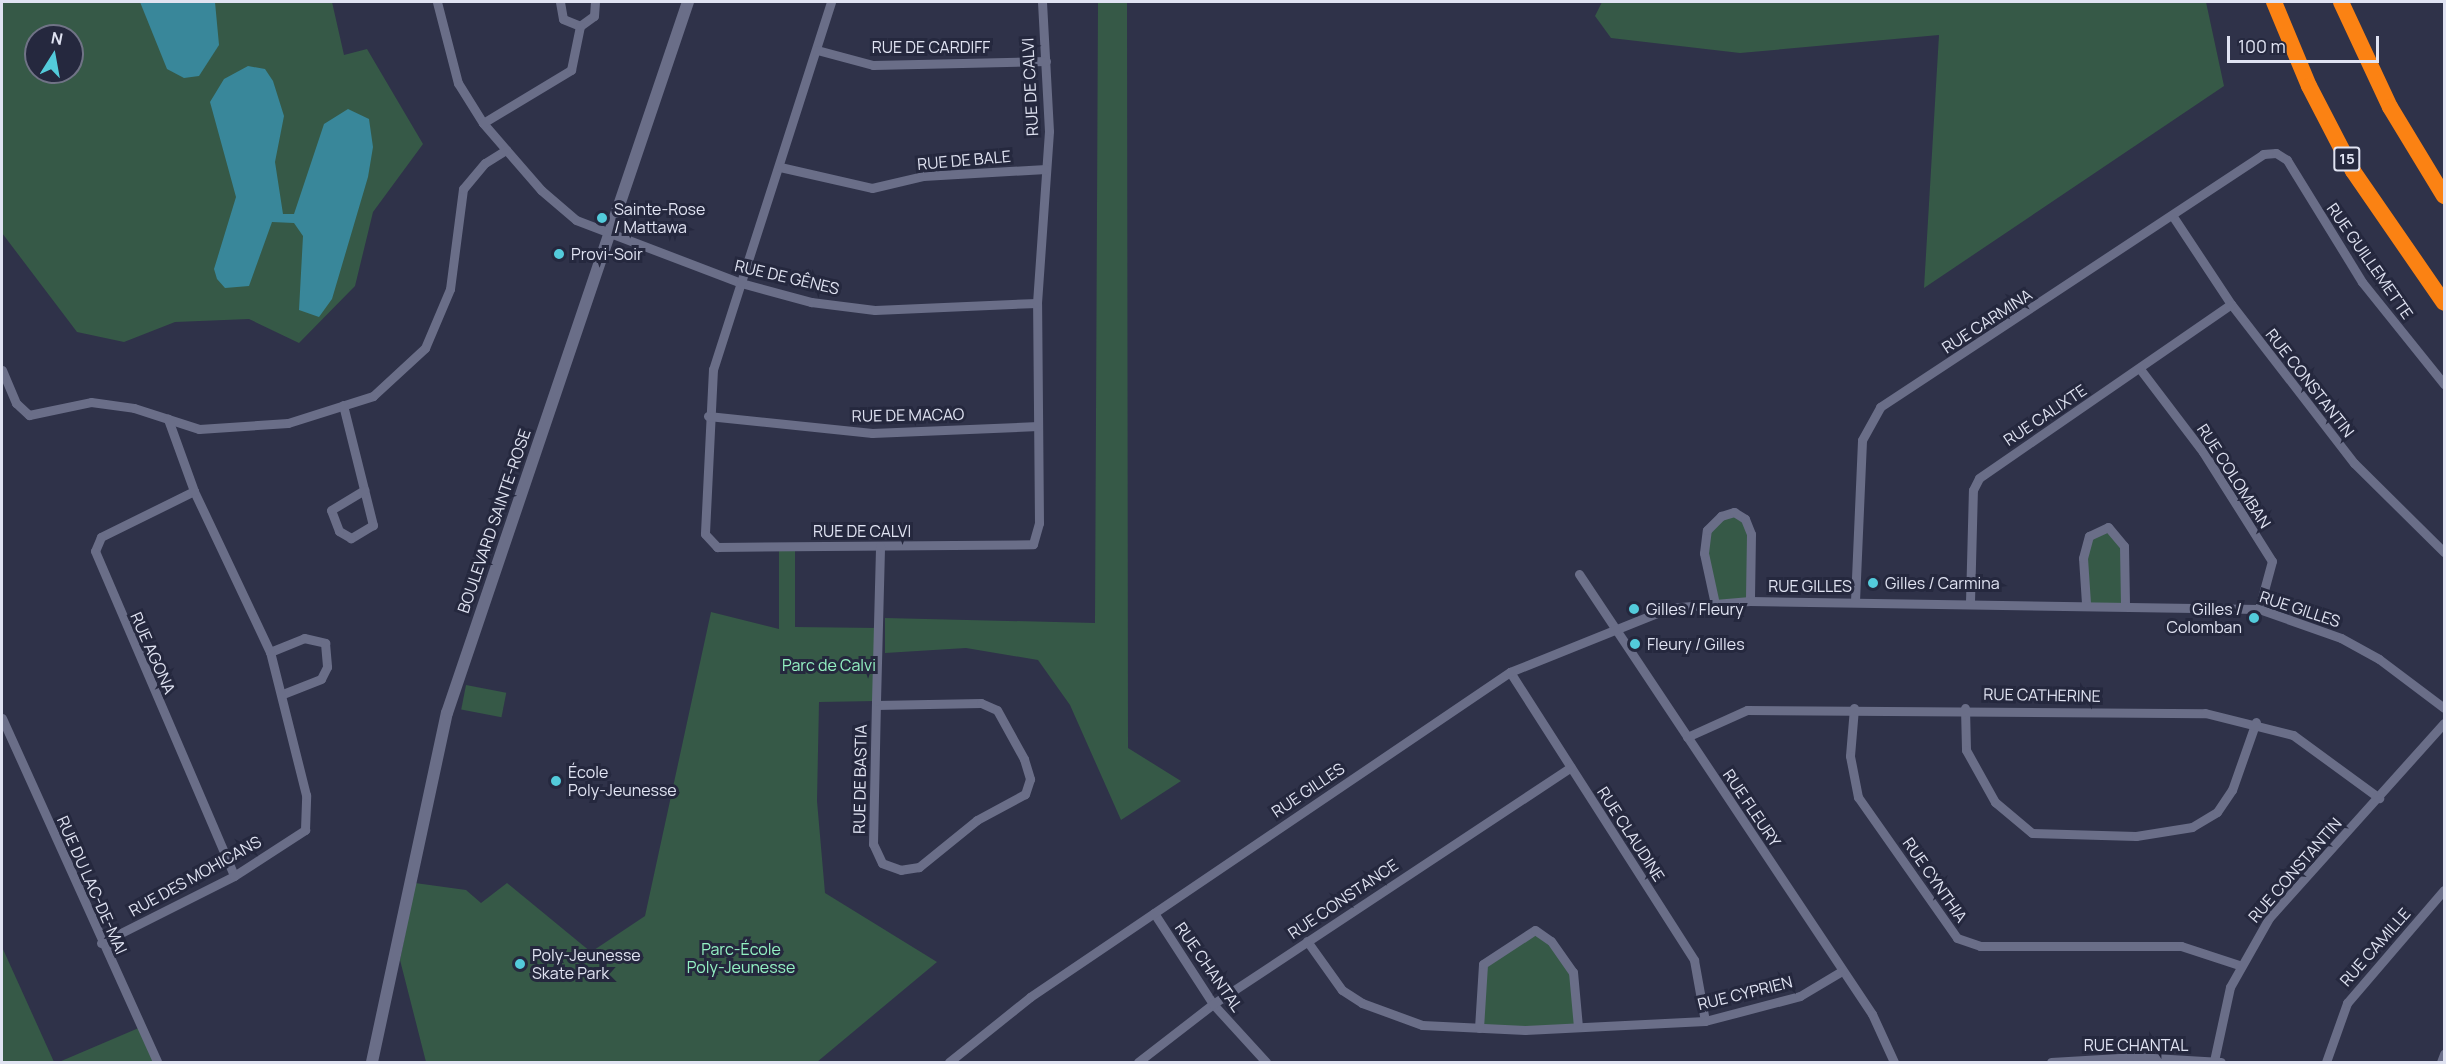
<!DOCTYPE html>
<meta charset="utf-8">
<style>
body{margin:0}
#map{position:relative;width:2446px;height:1064px;overflow:hidden;background:#2f3249;font-family:Manrope,sans-serif}
div>[style]{position:absolute}
[style*='--x']{left:calc(var(--x)*1px);top:calc(var(--y)*1px);width:calc(var(--w)*1px);rotate:calc(var(--a)*1deg)}
.green>*{inset:0;background:#365947;transform-origin:0 0}
.water>*{inset:0;background:#39879a}
.street>*{height:9px;margin:-4.5px;padding:0 4.5px;transform-origin:4.5px;border-radius:4.5px;background:#6a6e88}
.secondary>*{height:12px;margin:-6px;padding:0 6px;transform-origin:6px;border-radius:6px;background:#6a6e88}
.highway>*{height:16px;margin:-8px;padding:0 8px;transform-origin:8px;border-radius:8px;background:#fb8213}
.dots>*{width:16px;height:16px;translate:-50% -50%;box-sizing:border-box;border:3px solid #25283e;border-radius:50%}
span{translate:-50% -50%;white-space:nowrap;text-align:center;line-height:1.15;-webkit-text-stroke:6px #25283e;paint-order:stroke}
.shield-label span{padding:2px 4px;background:#25283e;border:2px solid;border-radius:4px;-webkit-text-stroke-width:0}
.shield-label{font-size:15px;color:#e0e3f2;font-weight:700}
.street-label{font-size:16px;color:#e0e3f2}
.poi-label{font-size:16px;color:#e0e3f2}
.left{translate:0 -50%;text-align:left}
.right{translate:-100% -50%;text-align:right}
.park-label{font-size:16px;color:#94f1c3}
.frame{position:absolute;inset:0;border:3px solid #e0e3f2;pointer-events:none}
.north{position:absolute;left:24px;top:24px;width:60px;height:60px;box-sizing:border-box;background:#25283e;border:2px solid #707386;border-radius:50%;rotate:11deg;font-size:16px;font-weight:700;line-height:24px;text-align:center;color:#e0e3f2}
.north::after{content:'';display:block;margin:auto;width:21px;height:27px;background:#53cbdb;clip-path:polygon(50% 0,100% 100%,50% 72%,0 100%)}
.scale{position:absolute;left:2227px;top:36px;width:152px;height:27px;box-sizing:border-box;border:3px solid #e0e3f2;border-top:0;padding-left:8px;font-size:18px;line-height:21px;white-space:nowrap;color:#e0e3f2;-webkit-text-stroke:4px #25283e;paint-order:stroke}
</style>
<div id="map">
<div class="green">
<div style="clip-path:polygon(evenodd,2px 2px,332px 2px,344px 55px,367px 49px,423px 144px,373px 212px,355px 286px,299px 343px,249px 319px,175px 322px,124px 342px,77px 332px,2px 233px,2px 2px,36px 36px,72px 36px,72px 72px,36px 72px,36px 36px)"></div>
<div style="clip-path:polygon(1098px 2px,1127px 2px,1128px 748px,1181px 781px,1121px 820px,1070px 705px,1038px 660px,966px 648px,885px 653px,885px 618px,1095px 623px)"></div>
<div style="clip-path:polygon(1602px 2px,2206px 2px,2224px 86px,1924px 288px,1939px 35px,1740px 53px,1611px 38px,1595px 16px)"></div>
<div style="clip-path:polygon(1734px 512px,1751px 534px,1750px 601px,1715px 604px,1704px 553px,1707px 530px)"></div>
<div style="clip-path:polygon(2108px 527px,2124px 546px,2125px 604px,2086px 603px,2083px 558px,2089px 536px)"></div>
<div style="clip-path:polygon(795px 546px,795px 627px,878px 628px,876px 701px,819px 702px,817px 801px,825px 893px,937px 962px,817px 1062px,426px 1062px,400px 960px,415px 883px,466px 890px,481px 903px,507px 883px,591px 952px,645px 916px,711px 612px,779px 629px,779px 547px)"></div>
<div style="left:466px;top:685px;width:41px;height:25px;rotate:11deg"></div>
<div style="clip-path:polygon(1535px 930px,1573px 972px,1578px 1027px,1479px 1028px,1483px 964px)"></div>
<div style="clip-path:polygon(2px 947px,54px 1062px,2px 1062px)"></div>
<div style="clip-path:polygon(141px 1027px,155px 1062px,59px 1062px)"></div>
</div>
<div class="water">
<div style="clip-path:polygon(140px 2px,215px 2px,219px 45px,199px 76px,184px 78px,167px 69px)"></div>
<div style="clip-path:polygon(248px 66px,265px 69px,273px 81px,284px 116px,275px 162px,283px 214px,294px 214px,324px 124px,348px 109px,369px 119px,373px 147px,368px 177px,332px 299px,319px 317px,299px 310px,303px 236px,294px 223px,272px 222px,249px 286px,225px 288px,217px 279px,214px 269px,236px 197px,210px 102px,224px 79px)"></div>
</div>
<div class="street">
<div style="--x:437;--y:2;--w:84;--a:75.5"></div>
<div style="--x:458;--y:83;--w:47;--a:58"></div>
<div style="--x:483;--y:123;--w:89;--a:49.1"></div>
<div style="--x:541;--y:190;--w:46;--a:40.6"></div>
<div style="--x:576;--y:220;--w:177;--a:20.9"></div>
<div style="--x:741;--y:283;--w:73;--a:15.2"></div>
<div style="--x:811;--y:302;--w:64;--a:7.1"></div>
<div style="--x:875;--y:310;--w:162;--a:-2.5"></div>
<div style="--x:560;--y:2;--w:17;--a:80"></div>
<div style="--x:563;--y:19;--w:18;--a:22"></div>
<div style="--x:580;--y:26;--w:17;--a:-36"></div>
<div style="--x:594;--y:16;--w:14;--a:-86"></div>
<div style="--x:831;--y:2;--w:386;--a:107.8"></div>
<div style="--x:713;--y:369;--w:165;--a:92.8"></div>
<div style="--x:705;--y:534;--w:18;--a:47"></div>
<div style="--x:717;--y:547;--w:316;--a:-0.5"></div>
<div style="--x:1033;--y:544;--w:22;--a:-74"></div>
<div style="--x:1039;--y:523;--w:220;--a:-90.5"></div>
<div style="--x:1037;--y:303;--w:172;--a:-86"></div>
<div style="--x:1049;--y:131;--w:129;--a:-93.1"></div>
<div style="--x:817;--y:50;--w:58;--a:15"></div>
<div style="--x:873;--y:65;--w:173;--a:-1.3"></div>
<div style="--x:483;--y:123;--w:103;--a:-31.1"></div>
<div style="--x:571;--y:70;--w:45;--a:-78.4"></div>
<div style="--x:780;--y:167;--w:94;--a:12.9"></div>
<div style="--x:872;--y:188;--w:52;--a:-13.2"></div>
<div style="--x:923;--y:176;--w:123;--a:-3.3"></div>
<div style="--x:2172;--y:215;--w:107;--a:56.5"></div>
<div style="--x:2231;--y:304;--w:201;--a:52.3"></div>
<div style="--x:2354;--y:463;--w:127;--a:44.7"></div>
<div style="--x:2140;--y:369;--w:104;--a:52.8"></div>
<div style="--x:2203;--y:452;--w:129;--a:57.7"></div>
<div style="--x:2272;--y:561;--w:50;--a:105.2"></div>
<div style="--x:2;--y:370;--w:36;--a:67"></div>
<div style="--x:16;--y:403;--w:18;--a:43"></div>
<div style="--x:29;--y:415;--w:63;--a:-11.8"></div>
<div style="--x:91;--y:402;--w:43;--a:7.9"></div>
<div style="--x:134;--y:408;--w:68;--a:17.9"></div>
<div style="--x:199;--y:429;--w:89;--a:-3.9"></div>
<div style="--x:288;--y:423;--w:89;--a:-17.6"></div>
<div style="--x:373;--y:396;--w:71;--a:-42.7"></div>
<div style="--x:425;--y:348;--w:64;--a:-67"></div>
<div style="--x:450;--y:289;--w:101;--a:-82.6"></div>
<div style="--x:463;--y:189;--w:34;--a:-50"></div>
<div style="--x:485;--y:163;--w:25;--a:-32"></div>
<div style="--x:343;--y:405;--w:124;--a:76"></div>
<div style="--x:373;--y:525;--w:26;--a:149"></div>
<div style="--x:351;--y:538;--w:14;--a:-150"></div>
<div style="--x:339;--y:531;--w:22;--a:-111"></div>
<div style="--x:331;--y:510;--w:39;--a:-31"></div>
<div style="--x:708;--y:416;--w:165;--a:5.9"></div>
<div style="--x:872;--y:433;--w:166;--a:-2.4"></div>
<div style="--x:194;--y:491;--w:104;--a:153.7"></div>
<div style="--x:101;--y:537;--w:15;--a:113"></div>
<div style="--x:95;--y:551;--w:353;--a:66.8"></div>
<div style="--x:1579;--y:574;--w:529;--a:56.34"></div>
<div style="--x:1872;--y:1014;--w:53;--a:65.4"></div>
<div style="--x:1855;--y:601;--w:161;--a:-87.5"></div>
<div style="--x:1862;--y:440;--w:38;--a:-61"></div>
<div style="--x:1880;--y:407;--w:459;--a:-33.4"></div>
<div style="--x:2263;--y:154;--w:13;--a:-4"></div>
<div style="--x:2276;--y:153;--w:13;--a:32"></div>
<div style="--x:2287;--y:160;--w:143;--a:58.4"></div>
<div style="--x:2362;--y:282;--w:131;--a:51.2"></div>
<div style="--x:1970;--y:602;--w:112;--a:-88.5"></div>
<div style="--x:1973;--y:490;--w:13;--a:-63"></div>
<div style="--x:1979;--y:478;--w:306;--a:-34.6"></div>
<div style="--x:2086;--y:603;--w:45;--a:-93.8"></div>
<div style="--x:2083;--y:558;--w:23;--a:-75"></div>
<div style="--x:2089;--y:536;--w:21;--a:-25"></div>
<div style="--x:2108;--y:527;--w:25;--a:50"></div>
<div style="--x:2124;--y:546;--w:58;--a:89"></div>
<div style="--x:1715;--y:604;--w:52;--a:-102.2"></div>
<div style="--x:1704;--y:553;--w:23;--a:-83"></div>
<div style="--x:1707;--y:530;--w:20;--a:-45"></div>
<div style="--x:1721;--y:516;--w:14;--a:-17"></div>
<div style="--x:1734;--y:512;--w:13;--a:32"></div>
<div style="--x:1745;--y:519;--w:16;--a:68"></div>
<div style="--x:1751;--y:534;--w:67;--a:90.9"></div>
<div style="--x:270;--y:652;--w:37;--a:-22"></div>
<div style="--x:304;--y:638;--w:22;--a:13"></div>
<div style="--x:325;--y:643;--w:24;--a:85"></div>
<div style="--x:327;--y:667;--w:13;--a:117"></div>
<div style="--x:321;--y:679;--w:41;--a:158.5"></div>
<div style="--x:1510;--y:672;--w:342;--a:57.4"></div>
<div style="--x:1694;--y:960;--w:62;--a:79.8"></div>
<div style="--x:876;--y:705;--w:105;--a:-1.1"></div>
<div style="--x:981;--y:703;--w:17;--a:24"></div>
<div style="--x:997;--y:710;--w:56;--a:61.1"></div>
<div style="--x:1024;--y:759;--w:21;--a:73"></div>
<div style="--x:1030;--y:779;--w:16;--a:108"></div>
<div style="--x:1025;--y:794;--w:55;--a:151.6"></div>
<div style="--x:977;--y:820;--w:75;--a:141"></div>
<div style="--x:919;--y:867;--w:18;--a:171"></div>
<div style="--x:901;--y:870;--w:20;--a:-160"></div>
<div style="--x:882;--y:863;--w:21;--a:-115"></div>
<div style="--x:873;--y:844;--w:143;--a:-88.8"></div>
<div style="--x:876;--y:701;--w:155;--a:-88.5"></div>
<div style="--x:1854;--y:708;--w:48;--a:94.8"></div>
<div style="--x:1850;--y:756;--w:42;--a:79"></div>
<div style="--x:1858;--y:797;--w:172;--a:54.9"></div>
<div style="--x:1957;--y:938;--w:24;--a:19"></div>
<div style="--x:1980;--y:946;--w:201;--a:0"></div>
<div style="--x:2181;--y:946;--w:61;--a:18.1"></div>
<div style="--x:1965;--y:708;--w:42;--a:88.6"></div>
<div style="--x:1966;--y:750;--w:60;--a:60.9"></div>
<div style="--x:1995;--y:802;--w:48;--a:40"></div>
<div style="--x:2032;--y:833;--w:104;--a:1.7"></div>
<div style="--x:2136;--y:836;--w:57;--a:-9.1"></div>
<div style="--x:2192;--y:827;--w:29;--a:-31"></div>
<div style="--x:2217;--y:812;--w:27;--a:-56"></div>
<div style="--x:2232;--y:790;--w:72;--a:-70.6"></div>
<div style="--x:2;--y:718;--w:377;--a:65.7"></div>
<div style="--x:1687;--y:737;--w:66;--a:-24.2"></div>
<div style="--x:1747;--y:710;--w:458;--a:0.4"></div>
<div style="--x:2205;--y:713;--w:91;--a:14"></div>
<div style="--x:2293;--y:735;--w:107;--a:36.2"></div>
<div style="--x:1154;--y:913;--w:108;--a:57"></div>
<div style="--x:1213;--y:1004;--w:79;--a:47.6"></div>
<div style="--x:1307;--y:941;--w:60;--a:54.5"></div>
<div style="--x:1342;--y:990;--w:24;--a:33"></div>
<div style="--x:1362;--y:1003;--w:64;--a:20.1"></div>
<div style="--x:1422;--y:1025;--w:103;--a:2.8"></div>
<div style="--x:1525;--y:1030;--w:180;--a:-2.9"></div>
<div style="--x:1705;--y:1021;--w:98;--a:-14.7"></div>
<div style="--x:1800;--y:996;--w:49;--a:-30.8"></div>
<div style="--x:101;--y:943;--w:149;--a:-26.7"></div>
<div style="--x:234;--y:876;--w:85;--a:-32.9"></div>
<div style="--x:305;--y:830;--w:35;--a:-88"></div>
<div style="--x:306;--y:795;--w:147;--a:-104.1"></div>
<div style="--x:270;--y:652;--w:178;--a:-115.3"></div>
<div style="--x:194;--y:491;--w:77;--a:-109.9"></div>
<div style="--x:1479;--y:1028;--w:64;--a:-86.4"></div>
<div style="--x:1483;--y:964;--w:62;--a:-33.2"></div>
<div style="--x:1535;--y:930;--w:19;--a:35"></div>
<div style="--x:1551;--y:941;--w:38;--a:55"></div>
<div style="--x:1573;--y:972;--w:55;--a:84.8"></div>
<div style="--x:2214;--y:1061;--w:76;--a:-77.8"></div>
<div style="--x:2230;--y:987;--w:79;--a:-60.5"></div>
<div style="--x:2269;--y:918;--w:262;--a:-48.1"></div>
<div style="--x:949;--y:1062;--w:104;--a:-38.7"></div>
<div style="--x:1030;--y:997;--w:580;--a:-34.1"></div>
<div style="--x:1510;--y:672;--w:171;--a:-21.9"></div>
<div style="--x:1669;--y:608;--w:81;--a:-4.9"></div>
<div style="--x:1750;--y:601;--w:509;--a:0.9"></div>
<div style="--x:2259;--y:609;--w:87;--a:19.5"></div>
<div style="--x:2341;--y:638;--w:43;--a:28.9"></div>
<div style="--x:2379;--y:659;--w:81;--a:37"></div>
<div style="--x:1138;--y:1062;--w:95;--a:-37.7"></div>
<div style="--x:1213;--y:1004;--w:429;--a:-33.5"></div>
<div style="--x:2051;--y:1062;--w:85;--a:-3.4"></div>
<div style="--x:2136;--y:1057;--w:85;--a:3.4"></div>
<div style="--x:2326;--y:1062;--w:63;--a:-70.4"></div>
<div style="--x:2347;--y:1003;--w:149;--a:-49.4"></div>
<div style="--x:2441;--y:1062;--w:9;--a:-69"></div>
</div>
<div class="secondary">
<div style="--x:372;--y:1062;--w:357;--a:-77.9"></div>
<div style="--x:447;--y:713;--w:751;--a:-71.28"></div>
</div>
<div class="highway">
<div style="--x:2274;--y:2;--w:91;--a:67.4"></div>
<div style="--x:2309;--y:86;--w:96;--a:62.6"></div>
<div style="--x:2353;--y:171;--w:160;--a:55.4"></div>
<div style="--x:2341;--y:2;--w:116;--a:65"></div>
<div style="--x:2390;--y:107;--w:104;--a:58.8"></div>
</div>
<div class="dots">
<div style="left:602px;top:218px;background:#53cbdb"></div>
<div style="left:559px;top:254px;background:#53cbdb"></div>
<div style="left:1873px;top:583px;background:#53cbdb"></div>
<div style="left:1634px;top:609px;background:#53cbdb"></div>
<div style="left:2254px;top:618px;background:#53cbdb"></div>
<div style="left:1635px;top:644px;background:#53cbdb"></div>
<div style="left:556px;top:781px;background:#53cbdb"></div>
<div style="left:520px;top:964px;background:#53cbdb"></div>
</div>
<div class="shield-label">
<span style="left:2347px;top:159px">15</span>
</div>
<div class="street-label">
<span style="left:931px;top:47px">RUE DE CARDIFF</span>
<span style="left:1030px;top:87px;rotate:-93deg">RUE DE CALVI</span>
<span style="left:964px;top:160px;rotate:-5deg">RUE DE BALE</span>
<span style="left:2370px;top:261px;rotate:55deg">RUE GUILLEMETTE</span>
<span style="left:787px;top:277px;rotate:13deg">RUE DE GÊNES</span>
<span style="left:1987px;top:321px;rotate:-33deg">RUE CARMINA</span>
<span style="left:2310px;top:383px;rotate:52deg">RUE CONSTANTIN</span>
<span style="left:908px;top:415px;rotate:-1deg">RUE DE MACAO</span>
<span style="left:2045px;top:415px;rotate:-34deg">RUE CALIXTE</span>
<span style="left:2234px;top:476px;rotate:57deg">RUE COLOMBAN</span>
<span style="left:494px;top:521px;rotate:-71deg">BOULEVARD SAINTE-ROSE</span>
<span style="left:862px;top:531px">RUE DE CALVI</span>
<span style="left:1810px;top:586px">RUE GILLES</span>
<span style="left:2300px;top:609px;rotate:18deg">RUE GILLES</span>
<span style="left:153px;top:653px;rotate:66deg">RUE AGONA</span>
<span style="left:2042px;top:695px;rotate:1deg">RUE CATHERINE</span>
<span style="left:860px;top:779px;rotate:-89deg">RUE DE BASTIA</span>
<span style="left:1308px;top:790px;rotate:-34deg">RUE GILLES</span>
<span style="left:1752px;top:808px;rotate:56deg">RUE FLEURY</span>
<span style="left:1631px;top:834px;rotate:57deg">RUE CLAUDINE</span>
<span style="left:2295px;top:870px;rotate:-49deg">RUE CONSTANTIN</span>
<span style="left:195px;top:876px;rotate:-29deg">RUE DES MOHICANS</span>
<span style="left:1935px;top:880px;rotate:55deg">RUE CYNTHIA</span>
<span style="left:92px;top:885px;rotate:66deg">RUE DU LAC-DE-MAI</span>
<span style="left:1343px;top:899px;rotate:-34deg">RUE CONSTANCE</span>
<span style="left:2375px;top:947px;rotate:-49deg">RUE CAMILLE</span>
<span style="left:1209px;top:967px;rotate:55deg">RUE CHANTAL</span>
<span style="left:1745px;top:993px;rotate:-14deg">RUE CYPRIEN</span>
<span style="left:2136px;top:1045px">RUE CHANTAL</span>
</div>
<div class="poi-label">
<span class="left" style="left:614px;top:218px">Sainte-Rose<br>/ Mattawa</span>
<span class="left" style="left:571px;top:254px">Provi-Soir</span>
<span class="left" style="left:1885px;top:583px">Gilles / Carmina</span>
<span class="left" style="left:1646px;top:609px">Gilles / Fleury</span>
<span class="right" style="left:2242px;top:618px">Gilles /<br>Colomban</span>
<span class="left" style="left:1647px;top:644px">Fleury / Gilles</span>
<span class="left" style="left:568px;top:781px">École<br>Poly-Jeunesse</span>
<span class="left" style="left:532px;top:964px">Poly-Jeunesse<br>Skate Park</span>
</div>
<div class="park-label">
<span style="left:829px;top:665px">Parc de Calvi</span>
<span style="left:741px;top:958px">Parc-École<br>Poly-Jeunesse</span>
</div>
<div class="frame"></div>
<div class="north">N</div>
<div class="scale">100 m</div>
</div>
